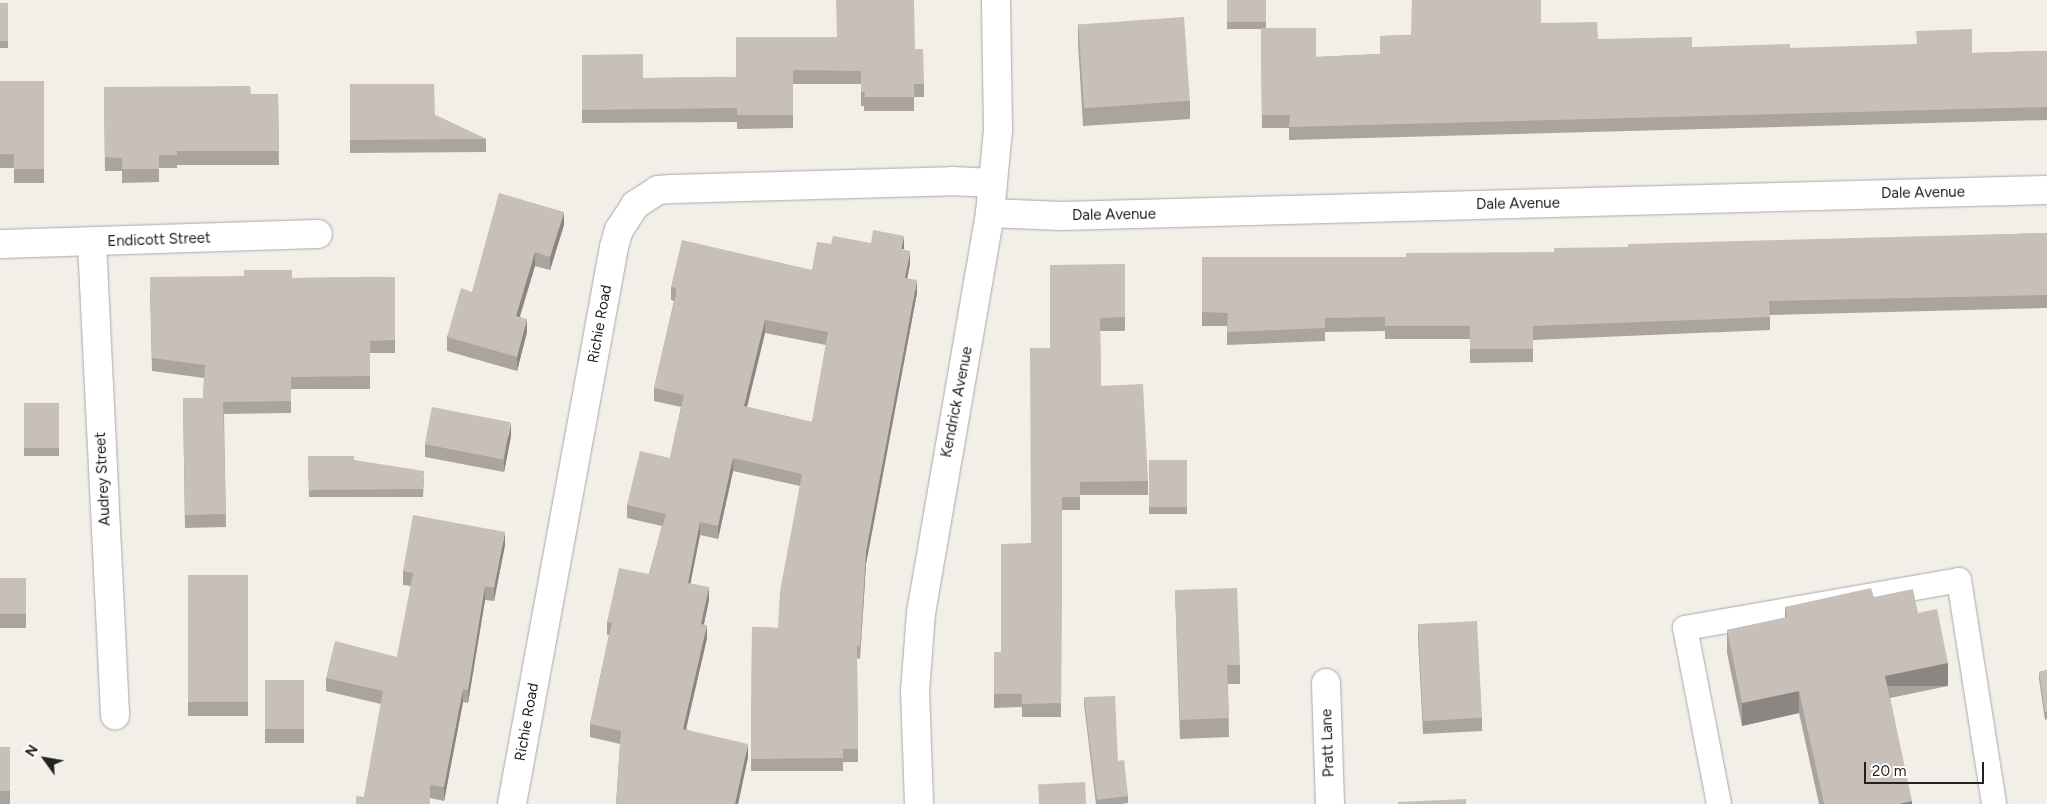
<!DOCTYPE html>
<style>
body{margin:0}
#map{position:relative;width:2047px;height:804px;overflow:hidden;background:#f2efe9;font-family:Figtree,sans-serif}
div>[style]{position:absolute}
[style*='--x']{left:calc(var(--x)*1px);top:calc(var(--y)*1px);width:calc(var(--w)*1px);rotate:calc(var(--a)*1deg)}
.roads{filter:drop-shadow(0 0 1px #a9a9a9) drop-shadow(0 0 1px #a9a9a9)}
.service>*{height:24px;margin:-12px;padding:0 12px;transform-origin:12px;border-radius:12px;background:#fff}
.minor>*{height:28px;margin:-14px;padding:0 14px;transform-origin:14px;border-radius:14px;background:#fff}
.tertiary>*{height:28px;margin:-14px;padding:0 14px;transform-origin:14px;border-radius:14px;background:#fff}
.wall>*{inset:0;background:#aba49e;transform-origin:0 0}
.shaded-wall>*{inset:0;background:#8b8681;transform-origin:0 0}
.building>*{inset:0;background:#c7bfb8;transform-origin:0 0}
span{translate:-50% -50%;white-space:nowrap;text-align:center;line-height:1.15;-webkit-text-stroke:4.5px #fff;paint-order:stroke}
.street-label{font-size:15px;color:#222}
.north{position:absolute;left:20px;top:734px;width:50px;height:50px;-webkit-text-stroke:4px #fff;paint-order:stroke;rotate:302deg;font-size:14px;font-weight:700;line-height:20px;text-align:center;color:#222}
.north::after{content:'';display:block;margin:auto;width:18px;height:22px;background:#222;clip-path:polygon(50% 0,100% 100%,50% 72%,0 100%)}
.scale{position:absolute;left:1864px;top:762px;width:120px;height:22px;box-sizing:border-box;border:2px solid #222;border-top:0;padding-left:6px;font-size:15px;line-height:18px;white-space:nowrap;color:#222;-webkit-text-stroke:4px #fff;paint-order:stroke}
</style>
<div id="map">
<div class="roads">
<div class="service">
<div style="--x:1719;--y:804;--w:179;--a:-100.9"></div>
<div style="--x:1685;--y:628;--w:278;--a:-9.9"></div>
<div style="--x:1959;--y:580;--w:227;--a:81.1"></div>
</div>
<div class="minor">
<div style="--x:990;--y:213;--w:71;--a:2.4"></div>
<div style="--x:1061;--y:216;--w:986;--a:-1.51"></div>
<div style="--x:92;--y:243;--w:473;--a:87.2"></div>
<div style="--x:0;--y:244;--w:318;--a:-1.8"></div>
<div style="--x:1326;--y:683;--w:121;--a:88.1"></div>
<div style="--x:512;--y:804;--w:566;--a:-79.62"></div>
<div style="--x:614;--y:247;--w:18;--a:-74"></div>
<div style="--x:619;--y:230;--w:30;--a:-57"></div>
<div style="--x:635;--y:205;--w:27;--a:-33"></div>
<div style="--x:658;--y:190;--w:14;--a:-4"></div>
<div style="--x:672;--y:189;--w:280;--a:-1.6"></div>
<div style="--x:952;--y:181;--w:41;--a:2.8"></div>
</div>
<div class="tertiary">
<div style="--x:919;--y:804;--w:112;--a:-92"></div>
<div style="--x:915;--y:692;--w:79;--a:-85.7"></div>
<div style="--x:921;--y:613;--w:406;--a:-80.2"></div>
<div style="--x:990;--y:213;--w:83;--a:-84.5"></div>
<div style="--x:998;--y:130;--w:130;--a:-90.9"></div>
</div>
</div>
<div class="wall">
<div style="clip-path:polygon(1227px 0,1266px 0,1266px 28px,1316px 57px,1380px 54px,1380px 36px,1411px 35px,1541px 23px,1598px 39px,1692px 47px,1790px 48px,1972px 53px,2047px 51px,2047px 120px,1289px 140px,1289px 128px,1262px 128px,1261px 29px,1227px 29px)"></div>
<div style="left:0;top:3px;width:8px;height:45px"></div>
<div style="clip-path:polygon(1078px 24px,1190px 101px,1190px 119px,1083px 126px,1078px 43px)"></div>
<div style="clip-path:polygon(915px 49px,924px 84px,924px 97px,914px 97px,914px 111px,864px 111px,864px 106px,861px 106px,861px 84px,793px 84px,793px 128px,737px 129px,737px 122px,582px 123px,582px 55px,643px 78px,736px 77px)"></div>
<div style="clip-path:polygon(0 81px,44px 81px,44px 183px,14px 183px,14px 168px,0 168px)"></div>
<div style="clip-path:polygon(350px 84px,435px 115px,486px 139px,486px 152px,350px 153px)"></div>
<div style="clip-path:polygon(104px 87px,251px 94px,278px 94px,279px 165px,177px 165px,177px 168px,159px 168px,159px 182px,122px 183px,122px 171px,105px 171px)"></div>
<div style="clip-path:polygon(564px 225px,550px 270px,535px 266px,520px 316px,527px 332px,517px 371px,447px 351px,447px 337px,472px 292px)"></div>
<div style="clip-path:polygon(2047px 233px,2047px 308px,1770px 315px,1770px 330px,1533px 340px,1533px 362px,1470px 363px,1470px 339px,1385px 339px,1385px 331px,1325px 332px,1325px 341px,1227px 345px,1227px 326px,1202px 326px,1202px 257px,1406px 257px,1554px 252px,1628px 247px)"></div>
<div style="clip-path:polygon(evenodd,831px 244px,910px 264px,907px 278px,917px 293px,866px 564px,860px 659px,857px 658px,858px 762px,843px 762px,843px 771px,751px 771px,752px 627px,778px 628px,800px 486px,733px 471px,718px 539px,700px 535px,690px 583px,709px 600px,704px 624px,707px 638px,686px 729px,748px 757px,738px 804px,616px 804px,620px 744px,590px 737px,590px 724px,609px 635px,607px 635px,607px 622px,649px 574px,662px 526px,627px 518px,627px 505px,670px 458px,681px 407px,654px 401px,654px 388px,674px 301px,671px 300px,671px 287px,812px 270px,831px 244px,765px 333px,826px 345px,812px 422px,747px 407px,765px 333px)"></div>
<div style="clip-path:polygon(1125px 264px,1125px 331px,1100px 331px,1101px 386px,1148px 481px,1148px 495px,1080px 495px,1080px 510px,1062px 510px,1061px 717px,1022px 717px,1022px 707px,994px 708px,994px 652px,1001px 652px,1031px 543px,1050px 348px)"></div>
<div style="clip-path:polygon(395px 277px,395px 353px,370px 353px,370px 389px,291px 389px,291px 413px,224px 414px,226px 527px,185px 528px,183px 398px,203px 398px,204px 378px,152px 371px,150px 290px,292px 278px)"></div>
<div style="left:24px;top:403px;width:35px;height:53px"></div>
<div style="clip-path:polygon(511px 436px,504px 472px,425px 457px,425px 444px)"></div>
<div style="clip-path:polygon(308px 456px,354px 460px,424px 478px,423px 497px,309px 497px)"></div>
<div style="left:1149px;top:460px;width:38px;height:54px"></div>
<div style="clip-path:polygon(505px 545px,494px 601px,485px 600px,468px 703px,463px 702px,444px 801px,430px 798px,364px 797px,381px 704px,326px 691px,326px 678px,397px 657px,411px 586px,403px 585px,403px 571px)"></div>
<div style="left:248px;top:575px;width:141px;height:60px;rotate:90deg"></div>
<div style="left:0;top:578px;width:26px;height:50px"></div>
<div style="clip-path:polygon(1175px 590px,1240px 665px,1240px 684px,1228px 684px,1229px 737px,1180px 739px)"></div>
<div style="clip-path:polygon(1874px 597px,1918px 613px,1948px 686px,1890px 698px,1912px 804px,1819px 804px,1799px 713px,1742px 726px,1727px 653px,1727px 630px,1785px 618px,1785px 607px)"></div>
<div style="clip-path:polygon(1418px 624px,1482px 718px,1482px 731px,1423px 734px,1418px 638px)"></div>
<div style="clip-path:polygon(2047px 670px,2047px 719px,2045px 720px,2039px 679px,2039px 672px)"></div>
<div style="left:304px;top:680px;width:63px;height:39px;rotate:90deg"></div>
<div style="clip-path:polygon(1084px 697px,1118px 761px,1128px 796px,1128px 803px,1121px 804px,1096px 804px,1084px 704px)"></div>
<div style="left:0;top:747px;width:10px;height:57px"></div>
</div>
<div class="shaded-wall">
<div style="clip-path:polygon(564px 212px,564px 225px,550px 270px,550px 257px)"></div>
<div style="clip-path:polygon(904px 236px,904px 249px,901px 249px)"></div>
<div style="clip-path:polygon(910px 251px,910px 264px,905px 291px,905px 278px)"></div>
<div style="clip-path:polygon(535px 252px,535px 266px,516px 329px,516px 316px)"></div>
<div style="clip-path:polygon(917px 280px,917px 293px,866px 564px,860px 659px,866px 551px)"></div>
<div style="clip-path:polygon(527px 319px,527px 332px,517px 371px,517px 357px)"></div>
<div style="clip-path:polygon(765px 320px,765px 333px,744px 419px,744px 406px)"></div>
<div style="clip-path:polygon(511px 422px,511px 436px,504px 472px,504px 459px)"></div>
<div style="clip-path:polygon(733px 458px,733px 471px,718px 539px,718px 526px)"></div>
<div style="clip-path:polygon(700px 522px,700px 535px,688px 596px,688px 583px)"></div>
<div style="clip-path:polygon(505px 532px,505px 545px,494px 601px,494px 588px)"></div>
<div style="clip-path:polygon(485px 586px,485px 600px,468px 703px,468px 690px)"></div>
<div style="clip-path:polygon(709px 587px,709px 600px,701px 637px,701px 624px)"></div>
<div style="clip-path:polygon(707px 625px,707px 638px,683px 742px,683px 729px)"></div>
<div style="left:1948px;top:663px;width:23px;height:64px;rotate:90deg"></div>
<div style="clip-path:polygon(463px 689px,463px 702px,444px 801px,444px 787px)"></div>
<div style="clip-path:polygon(1799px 691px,1799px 713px,1742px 726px,1742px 703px)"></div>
<div style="clip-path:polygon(748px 744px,748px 757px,738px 804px,735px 804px)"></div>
<div style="clip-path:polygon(1912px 801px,1912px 804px,1899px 804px)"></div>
</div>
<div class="building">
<div style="clip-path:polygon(836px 0,914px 0,915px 49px,923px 49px,924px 84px,914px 84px,914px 97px,864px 97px,865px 92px,861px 92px,861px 71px,793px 70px,793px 115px,737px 115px,737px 108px,582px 110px,582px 55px,643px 54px,643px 78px,736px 77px,736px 37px,837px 37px)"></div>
<div style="left:1227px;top:0;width:39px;height:22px"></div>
<div style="clip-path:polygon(1412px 0,1541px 0,1541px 23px,1597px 22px,1598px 39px,1692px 37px,1692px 47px,1790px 44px,1790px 48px,1917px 44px,1916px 31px,1972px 29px,1972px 53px,2047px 51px,2047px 107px,1289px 127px,1290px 115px,1262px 115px,1261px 28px,1316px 28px,1316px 57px,1380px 54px,1380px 36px,1411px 35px)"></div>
<div style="left:0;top:3px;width:8px;height:38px"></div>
<div style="left:1184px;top:17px;width:84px;height:106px;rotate:86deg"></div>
<div style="clip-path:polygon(0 81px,44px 81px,44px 169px,14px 169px,14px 154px,0 154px)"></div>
<div style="clip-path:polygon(350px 84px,434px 84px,435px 115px,486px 139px,350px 140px)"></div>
<div style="clip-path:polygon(250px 86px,251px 94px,278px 94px,279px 151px,177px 151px,177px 155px,159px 155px,159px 169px,122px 169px,122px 158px,105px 157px,104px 87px)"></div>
<div style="clip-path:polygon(499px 193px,564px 212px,550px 257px,535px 252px,516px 316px,527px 319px,517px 357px,447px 337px,461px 288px,472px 292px)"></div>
<div style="clip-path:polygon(evenodd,873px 230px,904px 236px,901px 249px,910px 251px,905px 278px,917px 280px,866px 551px,860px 646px,857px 646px,858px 749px,843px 749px,843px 758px,751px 759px,752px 627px,778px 628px,780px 591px,802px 474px,733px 458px,718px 526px,700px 522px,688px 583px,709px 587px,701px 624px,707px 625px,683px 729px,748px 744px,735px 804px,616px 804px,621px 731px,590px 724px,612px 623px,607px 622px,619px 568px,649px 574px,666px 514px,627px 505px,640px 451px,670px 458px,684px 395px,654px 388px,676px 295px,676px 288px,671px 287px,682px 240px,812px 270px,817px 242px,831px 244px,833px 236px,871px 243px,873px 230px,765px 320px,828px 332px,812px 422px,744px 406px,765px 320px)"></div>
<div style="clip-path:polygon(2047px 233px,2047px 295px,1769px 301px,1770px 317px,1533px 326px,1533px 349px,1470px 349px,1470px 326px,1385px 326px,1385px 317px,1325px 318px,1325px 328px,1227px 332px,1228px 313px,1202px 312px,1202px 257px,1406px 257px,1406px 253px,1554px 252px,1554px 248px,1628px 247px,1628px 244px)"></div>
<div style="clip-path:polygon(1125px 264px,1125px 317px,1100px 318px,1101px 386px,1143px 384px,1148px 481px,1080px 482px,1080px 497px,1062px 497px,1061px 703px,1022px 704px,1022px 694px,994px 694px,994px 652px,1001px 652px,1001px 544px,1031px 543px,1030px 348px,1050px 348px,1050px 265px)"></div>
<div style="clip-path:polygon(244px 270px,292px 270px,292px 278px,395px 277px,395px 340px,370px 341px,370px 376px,291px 377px,291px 401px,223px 402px,226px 514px,185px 515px,183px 398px,203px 398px,205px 365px,152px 358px,150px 277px,244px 276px)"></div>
<div style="left:24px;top:403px;width:35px;height:45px"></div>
<div style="left:432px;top:407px;width:80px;height:38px;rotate:11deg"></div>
<div style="clip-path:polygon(308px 456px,354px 456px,354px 460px,424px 471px,423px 489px,309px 490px)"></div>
<div style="left:1149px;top:460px;width:38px;height:47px"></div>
<div style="clip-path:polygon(413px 515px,505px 532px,494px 588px,485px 586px,468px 690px,463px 689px,444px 787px,430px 785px,430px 804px,356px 804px,356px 796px,364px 797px,383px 691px,326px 678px,335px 641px,397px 657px,413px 573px,403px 571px)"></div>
<div style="left:248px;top:575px;width:127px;height:60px;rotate:90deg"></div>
<div style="left:0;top:578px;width:26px;height:36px"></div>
<div style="clip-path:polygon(1237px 588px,1240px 665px,1227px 665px,1229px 718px,1180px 720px,1175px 590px)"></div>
<div style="clip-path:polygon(1871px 588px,1874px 597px,1913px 589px,1918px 613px,1937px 609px,1948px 663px,1885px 676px,1912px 801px,1899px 804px,1824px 804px,1799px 691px,1742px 703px,1727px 630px,1787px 617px,1785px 607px)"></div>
<div style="left:1477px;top:621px;width:97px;height:59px;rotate:87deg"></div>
<div style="clip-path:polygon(2047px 670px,2047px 712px,2045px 712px,2039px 672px)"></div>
<div style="left:304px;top:680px;width:49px;height:39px;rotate:90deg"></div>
<div style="clip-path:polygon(1115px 696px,1118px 761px,1124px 760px,1128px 796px,1097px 800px,1084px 697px)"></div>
<div style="left:0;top:747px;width:10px;height:44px"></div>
<div style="left:1085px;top:782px;width:22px;height:47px;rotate:87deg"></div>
<div style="clip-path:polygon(1466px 799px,1466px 804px,1398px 804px,1398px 802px)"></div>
</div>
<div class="street-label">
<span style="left:1923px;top:193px;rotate:-1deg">Dale Avenue</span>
<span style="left:1518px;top:204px;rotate:-1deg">Dale Avenue</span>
<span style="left:1114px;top:215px;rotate:-1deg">Dale Avenue</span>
<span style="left:159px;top:240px;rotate:-2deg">Endicott Street</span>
<span style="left:600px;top:324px;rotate:-80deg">Richie Road</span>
<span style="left:957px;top:402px;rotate:-79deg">Kendrick Avenue</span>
<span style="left:103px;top:479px;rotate:-93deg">Audrey Street</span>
<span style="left:527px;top:722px;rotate:-80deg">Richie Road</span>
<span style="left:1328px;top:743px;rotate:-92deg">Pratt Lane</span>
</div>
<div class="north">N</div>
<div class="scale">20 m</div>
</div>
